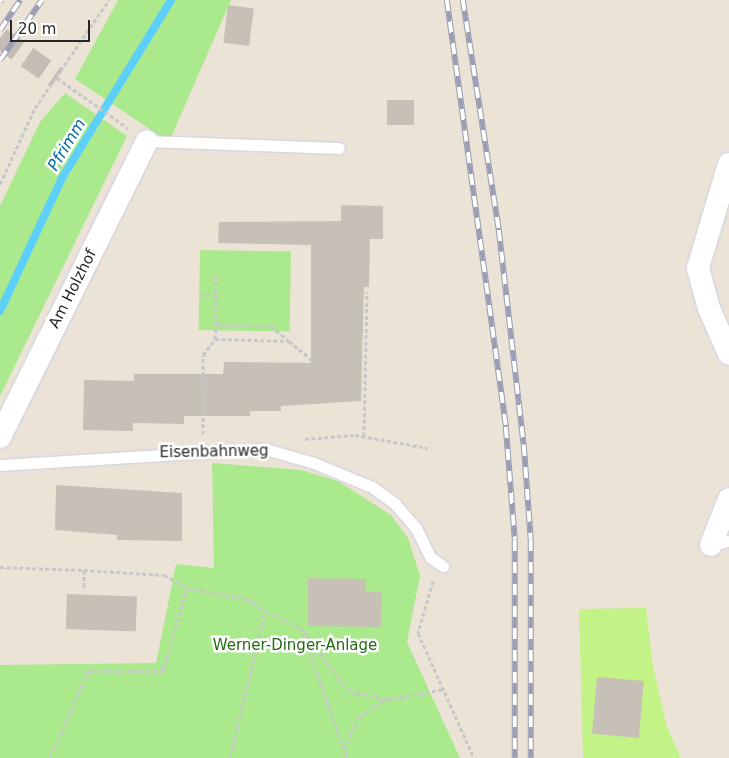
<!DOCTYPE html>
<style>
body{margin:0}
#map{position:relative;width:729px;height:758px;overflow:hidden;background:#ece3d7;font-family:"DejaVu Sans",sans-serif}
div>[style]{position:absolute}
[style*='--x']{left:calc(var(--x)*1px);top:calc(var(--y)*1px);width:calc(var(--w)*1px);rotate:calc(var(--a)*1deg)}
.green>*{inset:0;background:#abe98d;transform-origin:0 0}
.pitch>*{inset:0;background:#c3f287}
.stream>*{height:8px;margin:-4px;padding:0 4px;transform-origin:4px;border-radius:4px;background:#5dcffb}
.building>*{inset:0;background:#c7c0b7;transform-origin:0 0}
.street-tunnel>*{height:22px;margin-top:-11px;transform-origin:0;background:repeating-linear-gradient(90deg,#c5bdb4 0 22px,transparent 0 33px)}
.path>*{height:3px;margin-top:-1.5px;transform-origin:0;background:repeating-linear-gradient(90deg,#c7c7c7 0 4px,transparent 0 6.5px)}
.roads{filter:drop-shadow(0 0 1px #ccd0e3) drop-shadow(0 0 1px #ccd0e3)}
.lane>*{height:11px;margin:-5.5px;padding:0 5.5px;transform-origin:5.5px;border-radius:5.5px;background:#fff}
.street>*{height:22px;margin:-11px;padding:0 11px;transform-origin:11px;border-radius:11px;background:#fff}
.rail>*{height:5.5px;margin-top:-2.75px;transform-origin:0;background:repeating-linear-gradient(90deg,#fff 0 11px,#9a9db4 0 22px);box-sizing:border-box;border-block:1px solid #9a9db4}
span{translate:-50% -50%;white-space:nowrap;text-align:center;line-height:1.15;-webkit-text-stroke:5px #fff;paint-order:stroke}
.street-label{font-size:15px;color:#272727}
.park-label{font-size:15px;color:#236a12}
.water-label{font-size:16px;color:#0069a3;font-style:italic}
.scale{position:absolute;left:10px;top:20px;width:80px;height:22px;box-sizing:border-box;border:2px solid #272727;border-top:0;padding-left:6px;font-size:15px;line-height:18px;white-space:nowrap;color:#272727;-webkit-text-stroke:4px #fff;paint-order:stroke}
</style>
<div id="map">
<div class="green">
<div style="clip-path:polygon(118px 0,231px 0,169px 142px,75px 79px)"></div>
<div style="clip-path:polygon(65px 93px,127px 136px,0 396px,0 206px,40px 122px)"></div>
<div style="left:200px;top:250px;width:91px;height:80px;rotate:1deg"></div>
<div style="clip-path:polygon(212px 463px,301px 470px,338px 481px,391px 515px,408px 538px,420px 576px,407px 642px,460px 758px,0 758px,0 665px,156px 663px,176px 564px,214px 568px)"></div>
</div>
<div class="pitch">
<div style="clip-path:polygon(646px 608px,653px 666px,667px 727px,681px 758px,583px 758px,579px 609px)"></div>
</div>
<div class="stream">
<div style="--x:0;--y:311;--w:147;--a:-65"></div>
<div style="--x:62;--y:178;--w:209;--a:-58.5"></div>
</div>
<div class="building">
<div style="left:228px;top:5px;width:26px;height:38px;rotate:7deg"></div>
<div style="left:387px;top:100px;width:27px;height:25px"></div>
<div style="clip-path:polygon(341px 205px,383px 206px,383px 239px,370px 239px,369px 287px,364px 287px,361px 401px,281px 406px,281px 411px,250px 411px,250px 416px,184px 416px,184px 424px,133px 423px,133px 431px,83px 430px,84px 380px,134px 381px,134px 374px,223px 374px,224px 362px,311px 363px,311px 245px,218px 243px,219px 222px,341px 221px)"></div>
<div style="clip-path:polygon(56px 485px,182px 493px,182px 541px,117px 540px,117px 535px,55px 530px)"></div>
<div style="clip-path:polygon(308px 578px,366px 579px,366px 592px,382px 592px,381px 627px,308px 626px)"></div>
<div style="left:67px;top:594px;width:70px;height:35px;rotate:2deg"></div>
<div style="left:597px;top:677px;width:47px;height:57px;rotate:5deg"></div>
</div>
<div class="street-tunnel">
<div style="--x:0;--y:38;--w:70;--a:35.1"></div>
</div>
<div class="path">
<div style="--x:57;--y:78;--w:87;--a:35.2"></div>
<div style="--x:0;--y:184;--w:84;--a:-65.3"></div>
<div style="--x:35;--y:108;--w:131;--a:-55.6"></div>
<div style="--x:200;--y:294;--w:16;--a:0"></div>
<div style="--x:216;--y:325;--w:51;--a:-90"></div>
<div style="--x:215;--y:339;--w:14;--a:-86"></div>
<div style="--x:216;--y:325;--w:55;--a:1"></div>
<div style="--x:271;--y:326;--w:23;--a:40"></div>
<div style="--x:203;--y:434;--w:79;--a:-90"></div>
<div style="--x:203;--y:355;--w:20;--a:-53"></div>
<div style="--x:215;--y:339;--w:74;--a:1.5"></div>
<div style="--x:289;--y:341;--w:34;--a:40"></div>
<div style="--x:364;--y:436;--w:144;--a:-88.8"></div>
<div style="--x:305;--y:439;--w:50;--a:-4.6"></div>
<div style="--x:355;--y:435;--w:74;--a:10.1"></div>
<div style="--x:0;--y:567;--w:84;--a:2"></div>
<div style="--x:84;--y:570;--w:20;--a:90"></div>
<div style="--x:84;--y:570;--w:80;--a:3.6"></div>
<div style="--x:164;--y:575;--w:26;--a:29"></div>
<div style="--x:433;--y:581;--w:54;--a:106.1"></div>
<div style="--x:418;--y:633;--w:137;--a:65.9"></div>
<div style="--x:304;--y:632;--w:65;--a:53.1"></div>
<div style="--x:343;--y:684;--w:16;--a:35"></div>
<div style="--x:356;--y:693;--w:32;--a:11"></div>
<div style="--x:387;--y:699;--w:59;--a:-9.8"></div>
<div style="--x:345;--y:748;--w:34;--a:-67"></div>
<div style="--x:358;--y:717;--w:34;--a:-32"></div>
<div style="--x:50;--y:758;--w:95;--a:-66.4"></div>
<div style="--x:88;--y:671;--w:75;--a:0"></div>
<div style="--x:163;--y:671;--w:86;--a:-73.9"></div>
<div style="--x:187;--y:588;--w:62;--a:10.2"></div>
<div style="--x:248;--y:599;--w:21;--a:35"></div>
<div style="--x:230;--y:758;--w:151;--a:-76.6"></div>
<div style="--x:265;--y:611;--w:40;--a:25"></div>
<div style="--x:301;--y:628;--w:138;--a:70.5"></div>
</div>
<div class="roads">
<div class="lane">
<div style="--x:147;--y:141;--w:192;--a:2.1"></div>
<div style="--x:0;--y:465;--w:265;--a:-3.5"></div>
<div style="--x:265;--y:449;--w:51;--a:15.9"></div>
<div style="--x:314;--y:463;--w:63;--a:22.5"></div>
<div style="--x:372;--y:487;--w:29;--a:36"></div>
<div style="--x:395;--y:504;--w:32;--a:49"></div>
<div style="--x:416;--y:528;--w:32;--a:64"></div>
<div style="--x:430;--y:557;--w:16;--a:35"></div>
<div style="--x:711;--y:545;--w:18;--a:-13"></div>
</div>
<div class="street">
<div style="--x:729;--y:164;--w:109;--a:106.6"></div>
<div style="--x:698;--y:268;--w:39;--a:75"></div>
<div style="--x:708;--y:306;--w:52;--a:66.4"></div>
<div style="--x:0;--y:437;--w:330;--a:-63.6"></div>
<div style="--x:711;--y:545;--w:49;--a:-68.6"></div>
</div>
</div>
<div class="rail">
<div style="--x:447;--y:0;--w:431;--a:82.1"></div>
<div style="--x:506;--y:427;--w:113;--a:85.4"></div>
<div style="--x:515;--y:540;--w:218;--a:90"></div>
<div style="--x:463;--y:0;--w:233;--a:81.1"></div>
<div style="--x:499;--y:230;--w:216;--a:83.4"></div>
<div style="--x:524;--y:445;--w:95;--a:85.8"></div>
<div style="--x:531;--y:540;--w:218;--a:90"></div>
<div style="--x:0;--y:2;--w:2;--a:-63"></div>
<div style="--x:0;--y:30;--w:36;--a:-56"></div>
<div style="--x:0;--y:60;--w:73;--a:-55"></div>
</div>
<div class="street-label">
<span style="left:73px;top:289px;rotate:-63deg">Am Holzhof</span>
<span style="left:214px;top:452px;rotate:-1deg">Eisenbahnweg</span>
</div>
<div class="park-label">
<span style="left:295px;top:646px">Werner-Dinger-Anlage</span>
</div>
<div class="water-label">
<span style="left:67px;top:145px;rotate:-59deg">Pfrimm</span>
</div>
<div class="scale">20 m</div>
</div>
